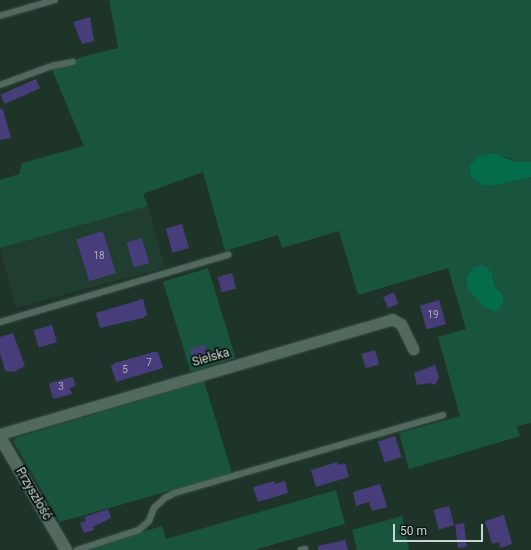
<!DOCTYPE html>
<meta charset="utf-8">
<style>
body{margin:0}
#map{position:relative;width:531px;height:550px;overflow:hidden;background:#1e3429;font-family:Roboto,sans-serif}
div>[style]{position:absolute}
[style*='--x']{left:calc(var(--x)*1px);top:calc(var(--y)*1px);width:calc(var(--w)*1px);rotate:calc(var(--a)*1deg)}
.built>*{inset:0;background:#1f3e30;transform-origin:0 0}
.green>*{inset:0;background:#19553d;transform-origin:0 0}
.forest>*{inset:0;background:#046c4b}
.building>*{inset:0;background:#473d7a;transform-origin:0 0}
.roads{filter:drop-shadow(0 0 1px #3c5047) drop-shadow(0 0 1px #3c5047)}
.lane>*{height:5.5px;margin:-2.75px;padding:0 2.75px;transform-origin:2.75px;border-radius:2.75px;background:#516a5d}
.street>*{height:11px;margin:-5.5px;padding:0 5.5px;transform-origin:5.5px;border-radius:5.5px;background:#516a5d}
.secondary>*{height:12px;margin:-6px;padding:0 6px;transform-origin:6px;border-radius:6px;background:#516a5d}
span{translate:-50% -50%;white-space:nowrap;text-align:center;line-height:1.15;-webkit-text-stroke:4px #0f1914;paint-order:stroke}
.number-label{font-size:10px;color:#a9b0ba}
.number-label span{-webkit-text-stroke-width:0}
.street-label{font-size:12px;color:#cad7d0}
.scale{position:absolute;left:393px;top:524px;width:90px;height:18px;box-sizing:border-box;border:2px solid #cad7d0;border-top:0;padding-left:5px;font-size:12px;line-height:14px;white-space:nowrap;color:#cad7d0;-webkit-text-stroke:3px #0f1914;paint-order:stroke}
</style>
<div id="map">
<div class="built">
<div style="left:148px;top:206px;width:64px;height:154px;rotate:75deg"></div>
</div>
<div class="green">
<div style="clip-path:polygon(evenodd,109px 0,531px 0,531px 162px,517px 162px,507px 157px,477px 157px,469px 166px,470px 175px,483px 185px,493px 186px,531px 177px,531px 423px,517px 426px,520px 436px,409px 469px,399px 433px,460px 416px,438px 337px,466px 329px,448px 268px,358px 295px,339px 231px,282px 248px,278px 235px,225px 251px,203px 172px,143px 194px,148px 206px,0 248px,0 180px,19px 174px,22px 163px,84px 146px,52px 70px,81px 57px,118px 48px,109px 0,492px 272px,495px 286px,500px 291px,476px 297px,469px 289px,492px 272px)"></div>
<div style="left:208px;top:268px;width:94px;height:47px;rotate:73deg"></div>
<div style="clip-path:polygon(204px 381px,232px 473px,60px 522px,13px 441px,18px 437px)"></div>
<div style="clip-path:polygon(336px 490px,345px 524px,254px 550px,82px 550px,162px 526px,166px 539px)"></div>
<div style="clip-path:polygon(402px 516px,409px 550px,357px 550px,352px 530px)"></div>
</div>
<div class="forest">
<div style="clip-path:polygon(493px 153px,517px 162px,531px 162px,531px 177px,493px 186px,483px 185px,474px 180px,470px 174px,469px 166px,477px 157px)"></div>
<div style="clip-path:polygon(482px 265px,492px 272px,495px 286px,503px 296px,503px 302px,496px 312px,484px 307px,468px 289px,466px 281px,472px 268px)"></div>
</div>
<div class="building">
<div style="clip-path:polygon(90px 17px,94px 41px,82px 44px,73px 22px)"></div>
<div style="left:36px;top:79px;width:10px;height:39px;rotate:66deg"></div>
<div style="clip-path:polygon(0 109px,3px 109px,11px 138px,0 140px)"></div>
<div style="left:182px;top:224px;width:25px;height:17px;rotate:74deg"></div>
<div style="left:103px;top:231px;width:44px;height:28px;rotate:73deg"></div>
<div style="left:142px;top:238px;width:26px;height:16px;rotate:74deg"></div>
<div style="left:232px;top:273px;width:16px;height:15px;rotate:75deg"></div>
<div style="clip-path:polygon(394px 292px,398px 304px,388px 308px,383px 297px)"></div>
<div style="clip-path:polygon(143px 299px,147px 315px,143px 318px,100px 328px,96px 313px)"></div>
<div style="left:439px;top:300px;width:25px;height:20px;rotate:74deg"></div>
<div style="left:52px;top:325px;width:18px;height:19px;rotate:74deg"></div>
<div style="clip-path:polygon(13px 333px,25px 366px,14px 372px,5px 371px,0 353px,0 337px)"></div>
<div style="left:205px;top:345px;width:14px;height:16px;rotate:73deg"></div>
<div style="left:375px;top:350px;width:15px;height:14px;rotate:74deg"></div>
<div style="clip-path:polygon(153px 352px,158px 352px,163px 368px,116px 382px,111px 366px,115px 363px)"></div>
<div style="clip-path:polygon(435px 365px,439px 378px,435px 385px,430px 383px,417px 385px,414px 373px)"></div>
<div style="clip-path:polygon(73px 377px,76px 386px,70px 388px,72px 394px,53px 399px,49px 383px)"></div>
<div style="left:395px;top:436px;width:22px;height:18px;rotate:72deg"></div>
<div style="clip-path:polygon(337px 462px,338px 465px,345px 463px,349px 477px,316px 487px,311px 470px)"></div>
<div style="clip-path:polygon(274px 481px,275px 484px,285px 481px,288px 493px,258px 502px,253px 487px)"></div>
<div style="clip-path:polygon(380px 484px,387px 507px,372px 511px,369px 502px,356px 506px,353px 492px)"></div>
<div style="left:449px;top:506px;width:20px;height:16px;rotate:75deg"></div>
<div style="clip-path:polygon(108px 509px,111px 518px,93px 527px,94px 530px,84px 533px,80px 523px,86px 521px,84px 517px)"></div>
<div style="clip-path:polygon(504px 515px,512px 544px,500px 548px,499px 542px,492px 544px,485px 521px)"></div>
<div style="left:464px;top:523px;width:24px;height:9px;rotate:83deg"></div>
<div style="clip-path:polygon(345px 540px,348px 550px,318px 550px,318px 546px)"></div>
</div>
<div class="roads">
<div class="lane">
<div style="--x:0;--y:16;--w:57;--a:-16.2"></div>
<div style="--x:0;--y:85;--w:55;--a:-20.1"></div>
<div style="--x:52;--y:66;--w:21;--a:-11"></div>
<div style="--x:0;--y:322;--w:238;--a:-16.4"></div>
<div style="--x:77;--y:550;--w:65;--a:-17.9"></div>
<div style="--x:139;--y:530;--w:13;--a:-42"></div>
<div style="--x:149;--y:521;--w:14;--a:-69"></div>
<div style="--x:154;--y:508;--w:15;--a:-42"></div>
<div style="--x:165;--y:498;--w:11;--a:-27"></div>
<div style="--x:175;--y:493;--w:279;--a:-16.2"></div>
<div style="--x:301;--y:550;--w:4;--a:-14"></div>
</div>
<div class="street">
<div style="--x:0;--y:434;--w:409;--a:-16.3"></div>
<div style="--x:392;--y:319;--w:10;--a:29"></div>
<div style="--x:401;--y:324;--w:28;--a:64"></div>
</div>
<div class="secondary">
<div style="--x:0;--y:437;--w:131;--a:59.7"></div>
</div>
</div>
<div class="number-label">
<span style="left:99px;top:256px">18</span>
<span style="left:433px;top:315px">19</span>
<span style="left:149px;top:363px">7</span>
<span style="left:125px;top:370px">5</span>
<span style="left:61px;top:387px">3</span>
</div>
<div class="street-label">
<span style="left:211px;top:358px;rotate:-16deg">Sielska</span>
<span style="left:33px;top:494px;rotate:60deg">Przyszłość</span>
</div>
<div class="scale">50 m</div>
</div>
